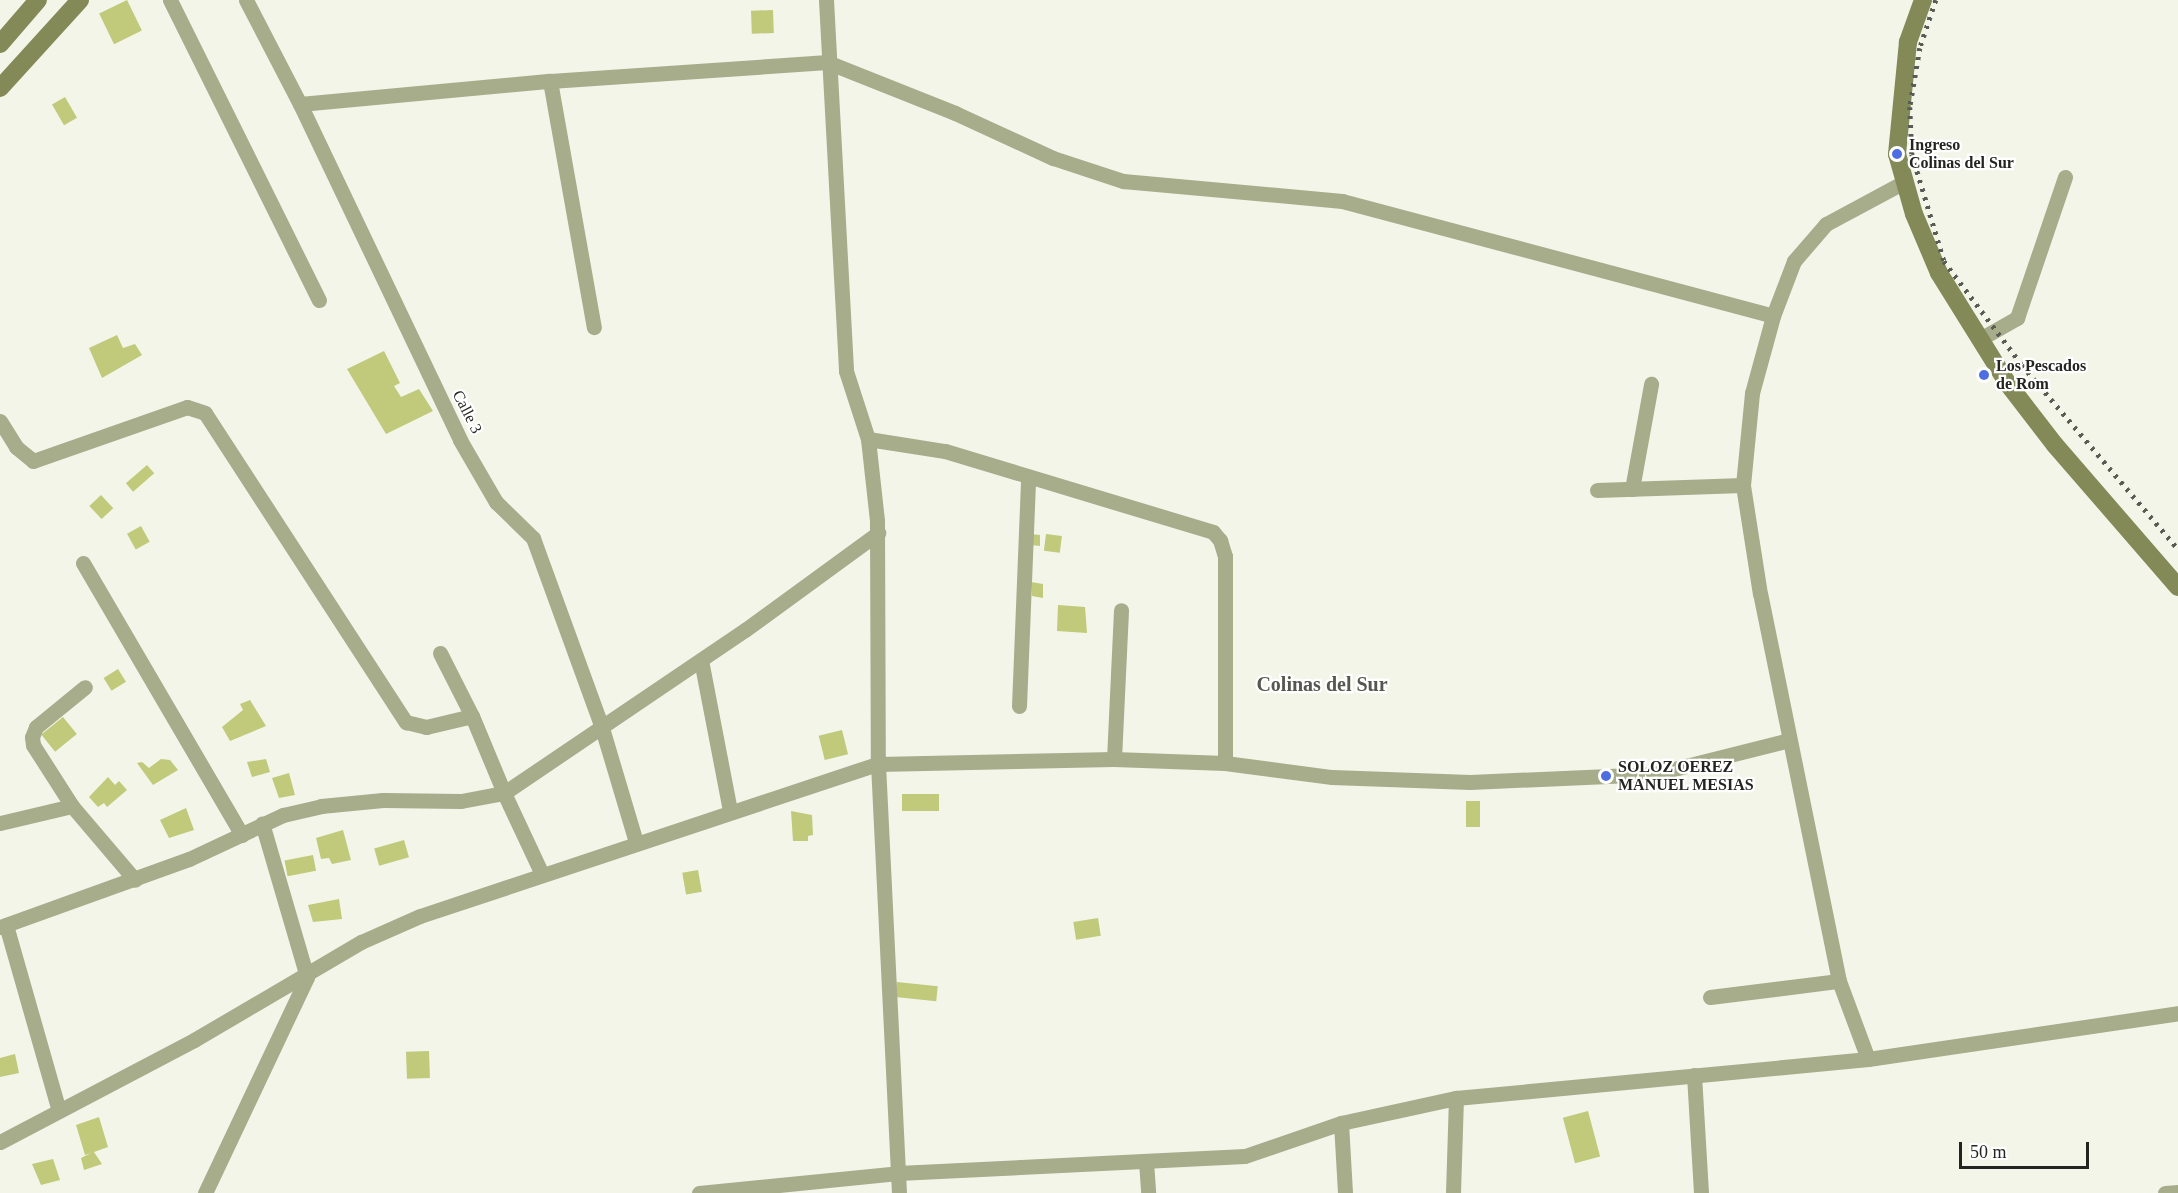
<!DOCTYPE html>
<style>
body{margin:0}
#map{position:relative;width:2178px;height:1193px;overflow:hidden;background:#f3f5e9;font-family:Georgia,serif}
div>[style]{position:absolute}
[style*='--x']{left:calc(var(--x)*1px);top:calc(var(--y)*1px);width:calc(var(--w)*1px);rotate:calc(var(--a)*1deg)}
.building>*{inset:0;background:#c0ca7a;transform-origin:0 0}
.street>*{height:15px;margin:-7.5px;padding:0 7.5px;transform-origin:7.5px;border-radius:7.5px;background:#a7ac8b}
.secondary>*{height:18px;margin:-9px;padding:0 9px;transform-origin:9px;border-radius:9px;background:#838a57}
.rail>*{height:4.5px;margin-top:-2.25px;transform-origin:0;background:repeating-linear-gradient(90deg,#595b55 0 3px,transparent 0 9px)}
.dots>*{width:16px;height:16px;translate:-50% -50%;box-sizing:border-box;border:3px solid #fff;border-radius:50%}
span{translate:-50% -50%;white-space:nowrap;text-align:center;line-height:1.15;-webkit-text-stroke:4.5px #fff;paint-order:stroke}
.poi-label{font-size:16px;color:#242521;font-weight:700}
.left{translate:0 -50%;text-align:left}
.street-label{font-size:16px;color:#242521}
.quarter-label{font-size:20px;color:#56574e;font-weight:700}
.scale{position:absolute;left:1959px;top:1142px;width:130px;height:27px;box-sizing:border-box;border:3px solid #242521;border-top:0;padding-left:8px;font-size:18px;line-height:21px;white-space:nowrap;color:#242521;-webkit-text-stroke:4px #fff;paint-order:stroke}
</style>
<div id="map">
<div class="building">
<div style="left:127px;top:0;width:34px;height:31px;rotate:64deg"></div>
<div style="left:773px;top:10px;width:23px;height:22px;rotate:88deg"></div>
<div style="left:65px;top:97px;width:24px;height:15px;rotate:60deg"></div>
<div style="clip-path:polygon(117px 335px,123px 348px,135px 344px,142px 355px,102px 378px,89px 348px)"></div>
<div style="clip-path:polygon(384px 351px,400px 383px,394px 386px,401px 397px,419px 389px,433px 411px,386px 434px,347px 369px)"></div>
<div style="left:147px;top:465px;width:11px;height:28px;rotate:49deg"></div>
<div style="left:101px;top:495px;width:18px;height:16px;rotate:47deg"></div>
<div style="left:141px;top:526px;width:18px;height:16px;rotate:61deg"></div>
<div style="clip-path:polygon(1031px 534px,1040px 535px,1040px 546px,1031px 545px)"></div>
<div style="left:1046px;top:534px;width:16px;height:17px;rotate:7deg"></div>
<div style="clip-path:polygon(1031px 582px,1043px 584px,1043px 598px,1032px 596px)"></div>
<div style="clip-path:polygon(1058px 605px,1085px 607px,1087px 633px,1057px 631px)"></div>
<div style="left:118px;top:669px;width:15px;height:17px;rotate:58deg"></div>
<div style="clip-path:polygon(250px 700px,266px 726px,230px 741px,222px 727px,243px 710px,240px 704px)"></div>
<div style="left:63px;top:717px;width:22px;height:28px;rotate:51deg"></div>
<div style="left:842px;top:730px;width:25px;height:24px;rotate:76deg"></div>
<div style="clip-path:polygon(161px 759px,170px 760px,178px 770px,153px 785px,137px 763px,142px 762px,149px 768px)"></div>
<div style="clip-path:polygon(266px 759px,270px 772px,252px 777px,247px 762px)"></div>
<div style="clip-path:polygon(289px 773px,295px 795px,279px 798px,272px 778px)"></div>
<div style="clip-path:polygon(108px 777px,115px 785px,119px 781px,127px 790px,107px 807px,104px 803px,98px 807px,89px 797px)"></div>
<div style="left:902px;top:794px;width:37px;height:17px"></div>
<div style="left:1466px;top:801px;width:14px;height:26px"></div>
<div style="clip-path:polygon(186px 808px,194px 830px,169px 838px,160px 820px)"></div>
<div style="clip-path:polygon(791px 811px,812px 815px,813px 835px,808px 836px,808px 841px,793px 841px)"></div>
<div style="clip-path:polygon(343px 830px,351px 860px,332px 864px,329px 858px,321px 859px,316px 838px)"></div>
<div style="left:404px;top:840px;width:18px;height:31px;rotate:74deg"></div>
<div style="left:313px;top:855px;width:16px;height:29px;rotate:79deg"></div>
<div style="left:698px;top:870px;width:22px;height:16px;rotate:80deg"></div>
<div style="clip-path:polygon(339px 899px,342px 919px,313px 922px,308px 905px)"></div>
<div style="left:1098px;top:918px;width:18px;height:25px;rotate:81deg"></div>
<div style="left:897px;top:982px;width:41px;height:15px;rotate:6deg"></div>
<div style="left:429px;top:1051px;width:27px;height:23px;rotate:88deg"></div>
<div style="clip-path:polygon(15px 1054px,19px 1073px,0 1077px,0 1058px)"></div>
<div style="left:1588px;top:1111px;width:47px;height:26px;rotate:75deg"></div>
<div style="clip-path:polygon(99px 1117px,108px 1147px,94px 1152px,102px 1164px,84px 1170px,81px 1158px,91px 1153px,85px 1155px,76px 1125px)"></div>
<div style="clip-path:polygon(53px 1159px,60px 1180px,41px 1185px,32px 1164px)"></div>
</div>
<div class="street">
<div style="--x:170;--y:0;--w:335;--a:63.6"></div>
<div style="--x:246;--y:0;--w:117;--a:62.6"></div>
<div style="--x:300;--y:104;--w:372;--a:64.5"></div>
<div style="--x:460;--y:440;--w:72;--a:59.9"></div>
<div style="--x:496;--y:502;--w:52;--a:44.2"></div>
<div style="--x:533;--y:538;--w:202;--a:70"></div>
<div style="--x:602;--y:728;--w:119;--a:73.4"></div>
<div style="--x:826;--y:0;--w:372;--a:86.9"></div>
<div style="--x:846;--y:371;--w:71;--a:72.1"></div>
<div style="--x:868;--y:439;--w:82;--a:83.7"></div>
<div style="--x:877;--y:521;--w:243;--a:89.8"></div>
<div style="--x:878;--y:764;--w:430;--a:87.2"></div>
<div style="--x:550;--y:81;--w:250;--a:79.9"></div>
<div style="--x:300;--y:104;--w:251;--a:-5.3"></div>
<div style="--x:550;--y:81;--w:278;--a:-3.9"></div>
<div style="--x:827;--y:62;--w:138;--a:21.7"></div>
<div style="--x:955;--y:113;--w:108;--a:24.7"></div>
<div style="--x:1053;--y:158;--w:74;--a:18.2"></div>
<div style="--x:1123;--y:181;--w:220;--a:5.2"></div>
<div style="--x:1342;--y:201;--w:446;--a:14.9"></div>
<div style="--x:1980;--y:339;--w:43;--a:-29.6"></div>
<div style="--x:2017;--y:318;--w:149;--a:-71.2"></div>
<div style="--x:0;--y:421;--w:31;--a:58"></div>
<div style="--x:16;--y:447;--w:22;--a:39"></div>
<div style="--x:33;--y:461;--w:163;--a:-19.3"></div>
<div style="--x:187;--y:407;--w:19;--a:18"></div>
<div style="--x:205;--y:413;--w:369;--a:57"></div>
<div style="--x:406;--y:722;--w:21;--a:14"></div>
<div style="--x:426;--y:727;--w:47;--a:-13.4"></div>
<div style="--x:472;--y:716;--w:83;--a:67.4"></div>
<div style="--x:504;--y:793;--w:291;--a:-34.1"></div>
<div style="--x:745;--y:630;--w:165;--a:-36.1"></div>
<div style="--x:868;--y:439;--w:78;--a:8.9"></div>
<div style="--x:945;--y:451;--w:280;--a:16.8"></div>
<div style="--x:1213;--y:532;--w:11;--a:49"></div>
<div style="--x:1220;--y:540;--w:17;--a:73"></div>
<div style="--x:1225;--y:556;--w:207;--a:90"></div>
<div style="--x:1632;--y:489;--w:107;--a:-79.7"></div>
<div style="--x:1597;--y:490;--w:146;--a:-2"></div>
<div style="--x:83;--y:563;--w:315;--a:59.7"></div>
<div style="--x:440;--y:653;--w:71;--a:63.1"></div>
<div style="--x:701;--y:660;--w:154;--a:79.1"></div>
<div style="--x:1019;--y:706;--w:229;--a:-87.7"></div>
<div style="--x:1114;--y:759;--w:149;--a:-87.3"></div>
<div style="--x:72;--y:806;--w:97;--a:49.6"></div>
<div style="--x:0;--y:823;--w:74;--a:-13.3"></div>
<div style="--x:72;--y:806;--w:72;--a:-122.6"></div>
<div style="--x:33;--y:745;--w:8;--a:-97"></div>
<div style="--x:32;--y:737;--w:11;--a:-68"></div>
<div style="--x:36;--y:727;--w:63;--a:-39.2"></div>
<div style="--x:6;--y:925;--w:193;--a:74.1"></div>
<div style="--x:0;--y:927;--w:201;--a:-19.8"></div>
<div style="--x:189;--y:859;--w:104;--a:-25.1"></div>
<div style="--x:283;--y:815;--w:39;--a:-13"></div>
<div style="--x:321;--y:806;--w:62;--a:-5.5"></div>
<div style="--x:383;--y:800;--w:78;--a:0.7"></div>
<div style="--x:461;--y:801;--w:44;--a:-10.5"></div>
<div style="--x:504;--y:793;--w:89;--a:64.9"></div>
<div style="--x:1710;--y:997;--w:130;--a:-7.1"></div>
<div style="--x:1868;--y:1059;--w:83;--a:-110.4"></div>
<div style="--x:1839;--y:981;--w:395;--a:-101.5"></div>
<div style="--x:1760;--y:594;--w:110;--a:-98.9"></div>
<div style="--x:1743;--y:485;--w:92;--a:-84.4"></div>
<div style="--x:1752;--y:393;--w:80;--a:-74.7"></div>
<div style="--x:1773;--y:316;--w:59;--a:-69.1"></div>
<div style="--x:1794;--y:261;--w:49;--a:-49.1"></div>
<div style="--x:1826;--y:224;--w:89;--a:-28.3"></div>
<div style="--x:1694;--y:1075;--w:118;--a:86.6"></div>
<div style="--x:1341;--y:1123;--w:70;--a:86.7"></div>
<div style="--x:0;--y:1142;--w:219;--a:-27.7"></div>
<div style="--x:194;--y:1040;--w:194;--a:-30.4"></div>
<div style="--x:361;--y:942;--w:64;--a:-23.8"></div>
<div style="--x:420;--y:916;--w:483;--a:-18.4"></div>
<div style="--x:878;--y:764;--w:236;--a:-1.2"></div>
<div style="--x:1114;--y:759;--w:111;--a:2.1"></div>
<div style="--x:1225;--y:763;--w:108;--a:7.5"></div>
<div style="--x:1332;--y:777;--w:138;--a:2.1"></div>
<div style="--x:1470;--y:782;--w:184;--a:-2.5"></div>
<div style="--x:1654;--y:774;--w:139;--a:-14.1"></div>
<div style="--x:1146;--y:1161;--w:32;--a:86"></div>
<div style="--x:205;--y:1193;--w:239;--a:-64.7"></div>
<div style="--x:307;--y:977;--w:160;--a:-106.3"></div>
<div style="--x:699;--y:1193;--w:200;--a:-5.7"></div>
<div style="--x:898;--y:1173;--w:347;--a:-2.8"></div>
<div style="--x:1245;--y:1156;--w:102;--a:-19"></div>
<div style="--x:1341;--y:1123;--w:118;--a:-12.3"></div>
<div style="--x:1456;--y:1098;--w:414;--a:-5.4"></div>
<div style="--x:1868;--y:1059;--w:313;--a:-8.4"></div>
<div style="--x:1453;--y:1193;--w:95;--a:-88.2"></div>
<div style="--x:2165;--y:1193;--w:13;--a:-4"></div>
</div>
<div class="secondary">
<div style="--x:1923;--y:0;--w:45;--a:109.7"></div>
<div style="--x:1908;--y:42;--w:113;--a:95.6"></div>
<div style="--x:1897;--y:154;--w:62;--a:74.2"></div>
<div style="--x:1914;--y:214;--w:64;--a:67"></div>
<div style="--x:1939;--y:273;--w:131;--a:58.1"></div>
<div style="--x:2008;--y:384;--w:77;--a:52.4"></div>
<div style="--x:2055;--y:445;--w:188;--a:49.1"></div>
<div style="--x:0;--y:44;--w:58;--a:-49.2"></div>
<div style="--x:0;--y:88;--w:119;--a:-47.7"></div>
</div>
<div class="rail">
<div style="--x:1936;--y:0;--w:51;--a:108.4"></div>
<div style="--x:1920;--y:48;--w:60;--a:99.6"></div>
<div style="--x:1910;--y:107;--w:47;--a:87.6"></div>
<div style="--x:1912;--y:154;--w:112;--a:73.3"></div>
<div style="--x:1944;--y:261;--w:130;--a:53.1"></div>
<div style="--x:2022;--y:365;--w:241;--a:49.7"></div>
</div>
<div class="dots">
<div style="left:1897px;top:154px;background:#4e6de1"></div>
<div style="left:1984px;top:375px;background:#4e6de1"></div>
<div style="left:1606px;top:776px;background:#4e6de1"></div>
</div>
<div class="poi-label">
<span class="left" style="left:1909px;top:154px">Ingreso<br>Colinas del Sur</span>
<span class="left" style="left:1996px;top:375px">Los Pescados<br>de Rom</span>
<span class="left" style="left:1618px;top:776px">SOLOZ OEREZ<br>MANUEL MESIAS</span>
</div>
<div class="street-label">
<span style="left:467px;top:412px;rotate:63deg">Calle 3</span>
</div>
<div class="quarter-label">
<span style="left:1322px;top:684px">Colinas del Sur</span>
</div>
<div class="scale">50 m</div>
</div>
